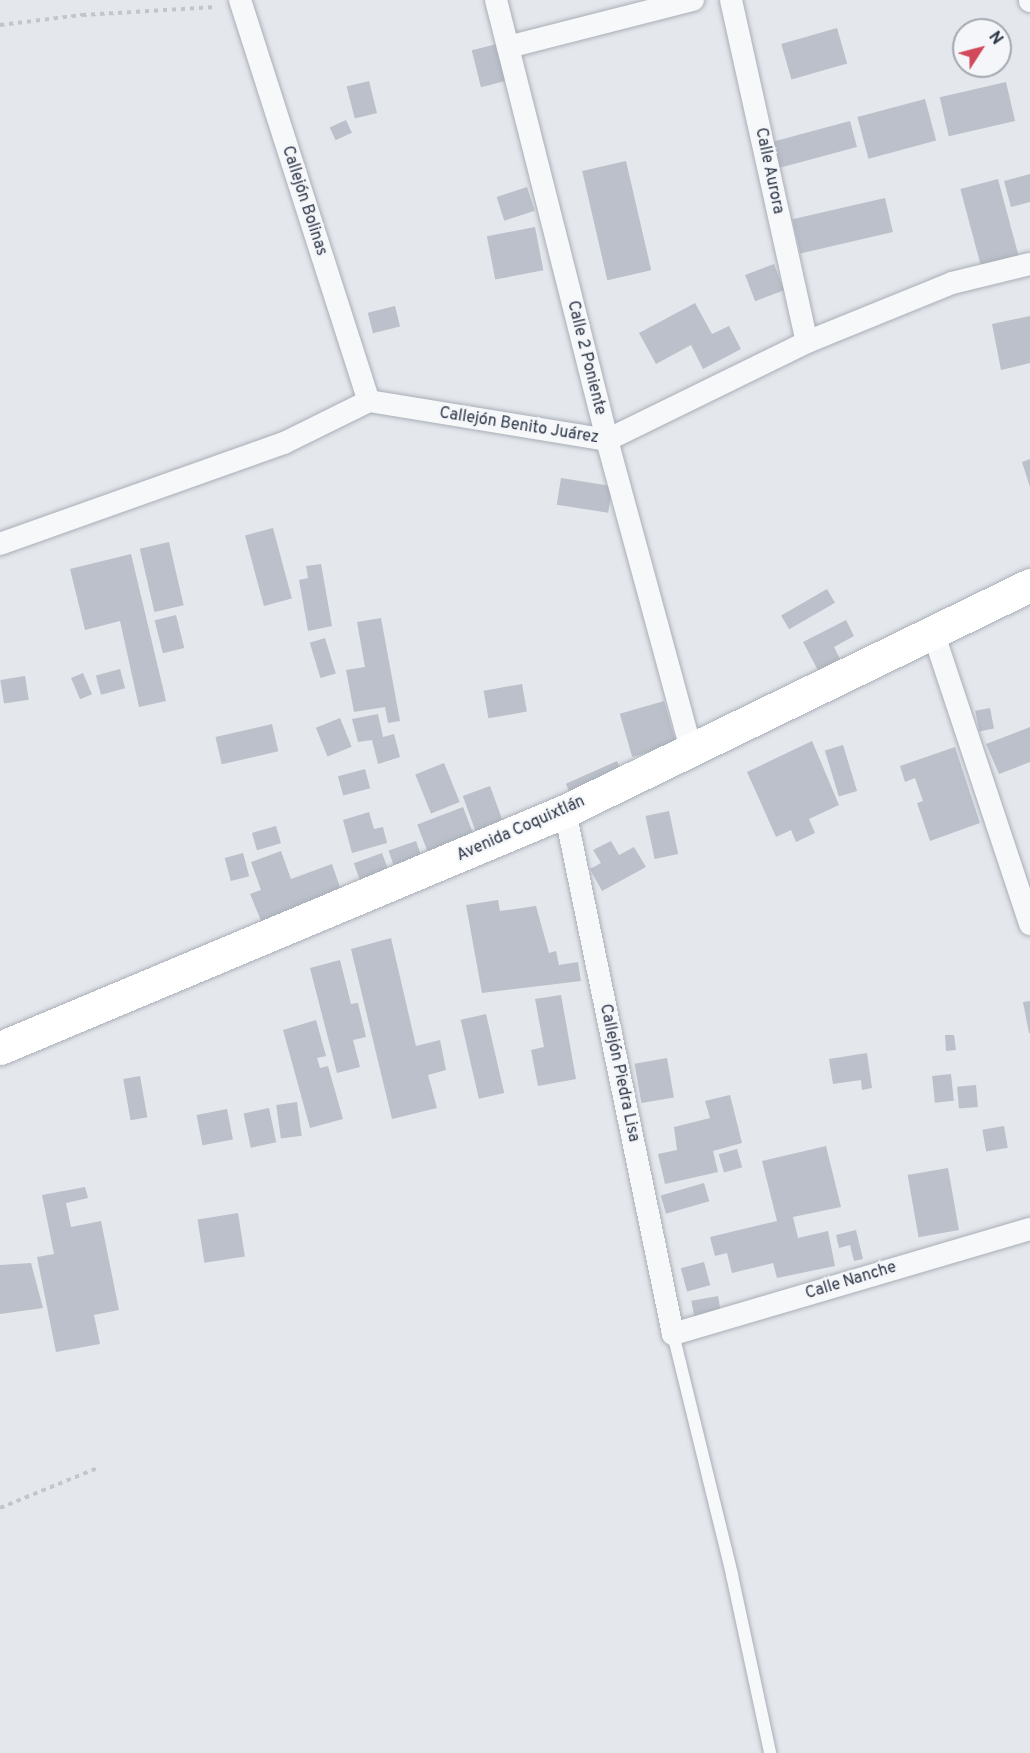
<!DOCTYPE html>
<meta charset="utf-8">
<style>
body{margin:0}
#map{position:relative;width:1030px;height:1753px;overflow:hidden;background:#e4e7ec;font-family:Overpass,sans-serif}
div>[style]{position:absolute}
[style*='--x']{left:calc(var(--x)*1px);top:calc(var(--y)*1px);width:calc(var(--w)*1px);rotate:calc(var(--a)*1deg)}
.building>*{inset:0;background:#bbc0ca;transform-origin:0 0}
.path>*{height:4px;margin-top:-2px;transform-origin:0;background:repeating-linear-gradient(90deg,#c2c5cb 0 4.5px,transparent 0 9px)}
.roads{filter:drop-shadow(0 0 2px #a9aeb7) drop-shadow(0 0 2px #a9aeb7)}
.lane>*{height:12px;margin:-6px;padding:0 6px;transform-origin:6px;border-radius:6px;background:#f7f8fa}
.street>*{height:22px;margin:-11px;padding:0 11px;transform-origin:11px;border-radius:11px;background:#f7f8fa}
.secondary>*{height:33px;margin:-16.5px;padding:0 16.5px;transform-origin:16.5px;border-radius:16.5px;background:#fff}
span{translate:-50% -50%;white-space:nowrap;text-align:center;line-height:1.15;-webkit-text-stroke:4.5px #f4f6f9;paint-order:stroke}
.street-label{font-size:16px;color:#2b3445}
.north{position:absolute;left:952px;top:18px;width:60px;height:60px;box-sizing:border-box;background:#f4f6f9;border:2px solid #a4a8b1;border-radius:50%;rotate:54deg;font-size:16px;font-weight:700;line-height:24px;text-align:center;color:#2b3445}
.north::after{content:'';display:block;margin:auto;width:21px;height:27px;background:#d1495b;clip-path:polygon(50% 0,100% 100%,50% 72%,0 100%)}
</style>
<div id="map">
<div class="building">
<div style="left:837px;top:28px;width:37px;height:58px;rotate:74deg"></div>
<div style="left:497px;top:44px;width:38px;height:26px;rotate:76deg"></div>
<div style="left:369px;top:81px;width:33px;height:23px;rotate:76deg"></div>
<div style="left:1006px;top:82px;width:40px;height:68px;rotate:77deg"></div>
<div style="left:925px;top:99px;width:43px;height:70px;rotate:75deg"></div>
<div style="left:346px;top:120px;width:14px;height:18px;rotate:65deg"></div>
<div style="left:850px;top:121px;width:27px;height:80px;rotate:75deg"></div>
<div style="left:626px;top:161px;width:112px;height:45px;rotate:77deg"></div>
<div style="clip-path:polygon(1030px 174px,1030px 202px,1011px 207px,1004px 181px)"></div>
<div style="left:998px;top:179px;width:79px;height:39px;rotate:75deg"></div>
<div style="left:527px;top:187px;width:25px;height:32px;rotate:72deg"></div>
<div style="left:885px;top:198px;width:35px;height:95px;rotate:77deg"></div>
<div style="left:535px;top:227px;width:44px;height:49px;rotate:79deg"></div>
<div style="left:774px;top:264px;width:28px;height:31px;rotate:69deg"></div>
<div style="clip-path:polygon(695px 303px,712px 334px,729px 326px,741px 349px,703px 369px,691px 345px,656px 364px,639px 333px)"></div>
<div style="left:395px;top:306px;width:21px;height:28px;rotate:76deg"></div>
<div style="clip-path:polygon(1030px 316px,1030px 363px,1001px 370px,992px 324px)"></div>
<div style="clip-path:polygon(1030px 459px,1030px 487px,1022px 462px)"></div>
<div style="left:561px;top:478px;width:52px;height:27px;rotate:9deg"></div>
<div style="left:273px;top:528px;width:73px;height:29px;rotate:75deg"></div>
<div style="left:169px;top:542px;width:65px;height:30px;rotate:77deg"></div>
<div style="clip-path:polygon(131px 554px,166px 701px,139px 707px,120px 621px,85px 630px,70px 569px)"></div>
<div style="clip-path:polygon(321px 564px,332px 626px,308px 631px,299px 580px,308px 578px,306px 566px)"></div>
<div style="left:827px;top:589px;width:16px;height:53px;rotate:60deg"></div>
<div style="left:176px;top:615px;width:34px;height:22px;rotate:76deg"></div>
<div style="clip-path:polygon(381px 618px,400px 721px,388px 723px,385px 707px,354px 712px,346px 670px,365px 667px,357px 622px)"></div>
<div style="clip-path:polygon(846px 620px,854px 636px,834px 647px,845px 669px,823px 680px,803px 642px)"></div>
<div style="left:325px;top:638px;width:37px;height:16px;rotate:73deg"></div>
<div style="left:120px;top:669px;width:20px;height:25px;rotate:75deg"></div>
<div style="left:83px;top:673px;width:23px;height:13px;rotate:67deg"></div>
<div style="left:25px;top:676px;width:24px;height:25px;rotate:81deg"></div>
<div style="left:522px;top:684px;width:28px;height:39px;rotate:80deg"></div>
<div style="left:664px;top:701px;width:45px;height:46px;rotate:74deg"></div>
<div style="left:990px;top:708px;width:21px;height:15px;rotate:79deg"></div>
<div style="clip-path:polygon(378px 714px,383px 737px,394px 734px,400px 757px,378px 764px,372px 740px,358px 742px,352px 719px)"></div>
<div style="left:340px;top:718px;width:31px;height:26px;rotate:68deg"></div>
<div style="left:272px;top:724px;width:28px;height:58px;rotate:77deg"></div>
<div style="clip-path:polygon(1030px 727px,1030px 762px,999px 774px,986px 744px)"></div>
<div style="clip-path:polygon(812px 741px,839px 805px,809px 819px,815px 833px,796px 842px,791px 830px,776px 837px,747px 772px)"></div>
<div style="left:843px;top:745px;width:48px;height:19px;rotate:73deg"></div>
<div style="clip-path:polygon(955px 747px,980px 823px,930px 841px,917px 803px,923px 801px,915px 778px,905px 782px,900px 766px)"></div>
<div style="left:617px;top:761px;width:17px;height:56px;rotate:66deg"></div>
<div style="left:444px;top:763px;width:42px;height:31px;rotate:68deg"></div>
<div style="left:365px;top:769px;width:20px;height:28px;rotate:75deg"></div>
<div style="left:490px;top:786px;width:47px;height:29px;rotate:70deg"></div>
<div style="left:463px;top:807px;width:43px;height:49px;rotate:69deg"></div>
<div style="left:669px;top:811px;width:44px;height:24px;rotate:78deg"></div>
<div style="clip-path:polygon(369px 812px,374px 829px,383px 827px,387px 843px,352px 853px,343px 820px)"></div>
<div style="left:276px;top:826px;width:18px;height:25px;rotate:74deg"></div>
<div style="left:416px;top:841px;width:21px;height:29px;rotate:71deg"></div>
<div style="clip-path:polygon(611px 841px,619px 855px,634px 847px,646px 867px,602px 891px,590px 869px,601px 863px,593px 850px)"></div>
<div style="clip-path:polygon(281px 851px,291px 879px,332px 864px,344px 899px,262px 923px,250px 894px,261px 890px,251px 862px)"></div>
<div style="left:243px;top:853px;width:24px;height:19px;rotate:75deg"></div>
<div style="left:382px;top:853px;width:27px;height:30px;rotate:70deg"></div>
<div style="clip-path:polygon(498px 900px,500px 911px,536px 906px,549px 953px,556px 951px,559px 965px,578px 962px,581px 981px,482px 993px,466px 905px)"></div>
<div style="clip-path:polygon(391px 938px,416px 1046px,440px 1040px,446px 1070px,428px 1075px,437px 1108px,392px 1119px,351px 949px)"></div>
<div style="clip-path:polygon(340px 960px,351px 1004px,358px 1003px,366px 1037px,353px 1040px,360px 1067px,337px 1073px,310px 968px)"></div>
<div style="clip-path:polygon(561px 995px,576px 1079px,538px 1086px,531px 1050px,544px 1047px,535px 999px)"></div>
<div style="clip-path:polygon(1030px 1001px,1030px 1033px,1029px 1033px,1023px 1002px)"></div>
<div style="left:486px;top:1014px;width:81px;height:26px;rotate:77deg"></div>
<div style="clip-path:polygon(316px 1020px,326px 1056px,317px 1058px,320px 1068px,328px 1066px,343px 1119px,310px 1128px,283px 1030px)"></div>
<div style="clip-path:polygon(945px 1035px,954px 1035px,956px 1050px,946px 1051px)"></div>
<div style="clip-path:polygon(867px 1053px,872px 1088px,862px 1090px,861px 1080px,833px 1084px,829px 1059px)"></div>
<div style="left:667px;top:1058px;width:40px;height:33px;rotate:80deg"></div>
<div style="left:951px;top:1074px;width:27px;height:19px;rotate:84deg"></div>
<div style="left:140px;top:1076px;width:42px;height:17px;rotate:80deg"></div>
<div style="left:976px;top:1085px;width:22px;height:19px;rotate:85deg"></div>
<div style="clip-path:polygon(730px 1095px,742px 1143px,713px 1151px,718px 1172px,665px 1184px,658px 1154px,677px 1150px,674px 1127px,710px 1118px,705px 1101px)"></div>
<div style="left:297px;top:1102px;width:34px;height:21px;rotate:82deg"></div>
<div style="left:269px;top:1108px;width:35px;height:26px;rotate:78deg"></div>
<div style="left:227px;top:1109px;width:31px;height:31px;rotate:79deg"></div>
<div style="left:1004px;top:1126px;width:22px;height:22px;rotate:80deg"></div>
<div style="clip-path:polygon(826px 1146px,841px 1207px,793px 1217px,798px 1238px,828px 1231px,835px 1266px,777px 1278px,773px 1263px,732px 1273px,727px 1253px,715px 1256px,710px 1237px,777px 1221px,762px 1161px)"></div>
<div style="left:737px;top:1149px;width:19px;height:19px;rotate:74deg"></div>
<div style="left:948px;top:1168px;width:63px;height:41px;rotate:80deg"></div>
<div style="left:704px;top:1183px;width:19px;height:45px;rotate:74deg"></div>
<div style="clip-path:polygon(85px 1187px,88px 1198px,66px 1203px,71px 1227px,101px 1221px,119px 1310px,94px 1315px,100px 1344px,56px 1352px,37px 1257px,54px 1254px,42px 1195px)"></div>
<div style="left:238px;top:1213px;width:44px;height:41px;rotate:81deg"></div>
<div style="clip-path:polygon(856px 1230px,863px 1259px,854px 1261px,850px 1245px,839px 1248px,836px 1235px)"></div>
<div style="left:704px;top:1262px;width:24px;height:24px;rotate:75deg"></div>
<div style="clip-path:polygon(31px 1263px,43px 1308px,0 1314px,0 1265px)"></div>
<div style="left:718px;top:1296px;width:23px;height:27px;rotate:80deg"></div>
</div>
<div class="path">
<div style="--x:0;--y:25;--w:83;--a:-7"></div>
<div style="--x:82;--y:15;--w:134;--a:-3.4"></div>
<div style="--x:0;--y:1508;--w:108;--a:-22.3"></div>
</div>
<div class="roads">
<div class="lane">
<div style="--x:673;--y:1334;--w:248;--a:76.2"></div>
<div style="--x:732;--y:1575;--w:182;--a:77.9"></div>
</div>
<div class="street">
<div style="--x:240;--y:0;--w:421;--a:72.2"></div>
<div style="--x:496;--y:0;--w:454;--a:75.8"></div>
<div style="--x:607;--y:440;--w:320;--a:74.8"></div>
<div style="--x:731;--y:0;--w:350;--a:77.5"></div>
<div style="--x:1030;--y:0;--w:1;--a:90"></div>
<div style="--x:508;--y:47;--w:191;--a:-14.3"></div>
<div style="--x:0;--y:544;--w:301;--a:-19.6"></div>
<div style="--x:284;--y:443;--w:95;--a:-26.3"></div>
<div style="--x:369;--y:401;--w:241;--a:9.3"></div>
<div style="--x:607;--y:440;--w:223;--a:-26.1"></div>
<div style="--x:807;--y:342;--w:157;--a:-22.1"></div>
<div style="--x:952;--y:283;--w:80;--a:-13.7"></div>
<div style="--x:933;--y:632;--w:308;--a:71.6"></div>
<div style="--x:565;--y:811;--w:534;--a:78.33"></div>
<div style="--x:673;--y:1334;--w:372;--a:-16.4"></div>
</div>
<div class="secondary">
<div style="--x:0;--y:1048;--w:613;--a:-22.76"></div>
<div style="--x:565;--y:811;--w:517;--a:-25.92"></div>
</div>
</div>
<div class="street-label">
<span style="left:769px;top:171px;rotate:78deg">Calle Aurora</span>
<span style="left:304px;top:201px;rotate:72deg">Callejón Bolinas</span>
<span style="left:586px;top:358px;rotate:76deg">Calle 2 Poniente</span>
<span style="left:519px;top:426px;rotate:9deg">Callejón Benito Juárez</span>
<span style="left:521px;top:829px;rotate:-24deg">Avenida Coquixtlán</span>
<span style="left:619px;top:1073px;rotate:78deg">Callejón Piedra Lisa</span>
<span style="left:851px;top:1281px;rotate:-17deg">Calle Nanche</span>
</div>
<div class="north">N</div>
</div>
